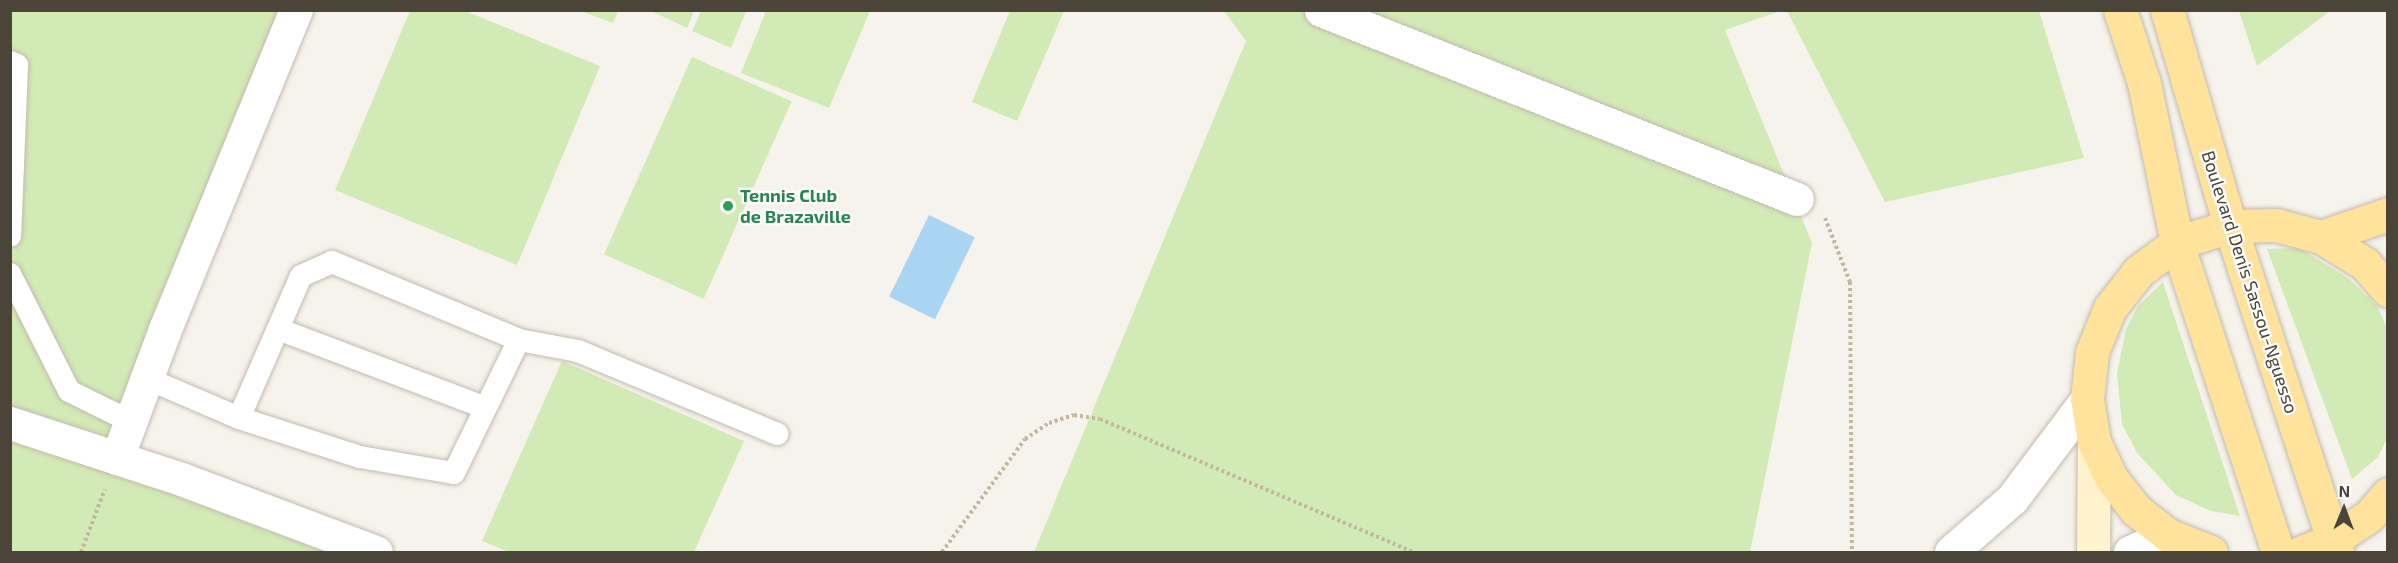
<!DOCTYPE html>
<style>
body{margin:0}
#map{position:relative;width:2398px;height:563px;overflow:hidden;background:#f6f3ec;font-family:"Exo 2",sans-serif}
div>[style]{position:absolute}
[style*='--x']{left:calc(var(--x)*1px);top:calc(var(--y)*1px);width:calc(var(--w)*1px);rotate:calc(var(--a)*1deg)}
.green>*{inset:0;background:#d2eab5;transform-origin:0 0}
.water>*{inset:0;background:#a9d4f2;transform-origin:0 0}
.path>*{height:4px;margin-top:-2px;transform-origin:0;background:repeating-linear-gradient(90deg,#c4b79f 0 3px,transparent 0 6px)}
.roads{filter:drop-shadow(0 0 2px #c2bbae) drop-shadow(0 0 2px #c2bbae)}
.lane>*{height:22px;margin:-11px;padding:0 11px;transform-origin:11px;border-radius:11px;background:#fff}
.street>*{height:33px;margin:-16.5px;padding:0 16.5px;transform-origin:16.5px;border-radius:16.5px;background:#fff}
.secondary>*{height:33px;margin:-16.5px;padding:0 16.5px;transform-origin:16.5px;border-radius:16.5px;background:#fff3cd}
.primary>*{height:33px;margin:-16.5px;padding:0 16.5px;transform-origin:16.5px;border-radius:16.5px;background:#ffe39c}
.dots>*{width:16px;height:16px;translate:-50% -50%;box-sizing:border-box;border:3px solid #fff;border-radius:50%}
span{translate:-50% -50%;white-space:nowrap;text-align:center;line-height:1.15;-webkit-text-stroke:4.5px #fff;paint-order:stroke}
.leisure-label{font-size:18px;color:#27864d;font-weight:700}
.left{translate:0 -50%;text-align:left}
.street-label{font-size:18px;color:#4b4439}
.frame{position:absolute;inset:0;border:12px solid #4b4439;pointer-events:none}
.north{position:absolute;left:2314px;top:479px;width:60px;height:60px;-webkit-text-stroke:4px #fff;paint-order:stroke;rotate:1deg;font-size:16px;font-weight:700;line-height:24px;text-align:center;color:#4b4439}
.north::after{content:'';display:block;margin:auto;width:21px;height:27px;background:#4b4439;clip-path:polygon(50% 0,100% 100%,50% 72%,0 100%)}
</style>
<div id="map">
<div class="green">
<div style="clip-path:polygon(649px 10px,694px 10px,694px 11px,687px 28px)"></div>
<div style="clip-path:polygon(10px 11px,296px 11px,118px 454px,375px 552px,11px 552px)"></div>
<div style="clip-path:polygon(410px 11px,465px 11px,600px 66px,517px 265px,335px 190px)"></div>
<div style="clip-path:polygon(581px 11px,618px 10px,618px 11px,613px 23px)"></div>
<div style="clip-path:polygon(701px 11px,746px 11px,731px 48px,692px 31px)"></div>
<div style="clip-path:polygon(766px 11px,870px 11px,829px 108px,741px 73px)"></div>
<div style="clip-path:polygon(1010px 11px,1064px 11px,1017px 121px,972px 102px)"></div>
<div style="clip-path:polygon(1224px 11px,1780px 11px,1725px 30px,1812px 243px,1750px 552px,1034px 552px,1246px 41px)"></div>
<div style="clip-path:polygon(1787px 11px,2039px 11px,2084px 158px,1885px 202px)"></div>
<div style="clip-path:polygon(2239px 11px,2239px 10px,2330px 11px,2257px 66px)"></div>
<div style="left:692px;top:57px;width:109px;height:216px;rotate:24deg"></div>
<div style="clip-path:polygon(2299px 248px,2348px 278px,2378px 307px,2387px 329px,2387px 438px,2378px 457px,2352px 479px,2267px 249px)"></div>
<div style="clip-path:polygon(2163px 282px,2240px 516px,2211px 511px,2176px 495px,2137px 453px,2122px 424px,2117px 374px,2126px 329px,2138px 306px)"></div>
<div style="clip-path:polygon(562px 361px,744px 441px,694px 552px,509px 552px,482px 541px)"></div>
</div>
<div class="water">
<div style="left:929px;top:215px;width:51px;height:91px;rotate:26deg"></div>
</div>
<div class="path">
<div style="--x:1825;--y:218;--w:69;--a:68.7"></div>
<div style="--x:1850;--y:282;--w:270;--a:89.6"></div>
<div style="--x:81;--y:552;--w:67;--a:-69.1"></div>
<div style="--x:942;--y:552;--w:140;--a:-53.7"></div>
<div style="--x:1025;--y:439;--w:29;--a:-34"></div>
<div style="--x:1049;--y:423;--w:26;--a:-18"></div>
<div style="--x:1074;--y:415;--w:26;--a:9"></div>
<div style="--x:1100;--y:419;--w:340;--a:23"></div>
</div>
<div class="roads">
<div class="lane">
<div style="--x:10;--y:62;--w:8;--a:23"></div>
<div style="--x:17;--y:65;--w:171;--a:92.3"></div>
<div style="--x:10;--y:274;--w:131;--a:63.2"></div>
<div style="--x:69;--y:391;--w:68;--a:26.2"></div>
<div style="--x:278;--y:329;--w:222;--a:20.8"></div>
<div style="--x:146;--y:378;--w:101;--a:23.3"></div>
<div style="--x:239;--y:418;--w:127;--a:17.9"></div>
<div style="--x:360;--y:457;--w:95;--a:9.7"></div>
<div style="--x:454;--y:473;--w:148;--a:-64"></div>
<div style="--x:519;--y:340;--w:60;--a:10.6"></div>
<div style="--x:578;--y:351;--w:216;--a:22.6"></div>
<div style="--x:239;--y:418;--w:155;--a:-66.4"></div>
<div style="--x:301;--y:276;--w:34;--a:-24"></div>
<div style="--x:332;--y:262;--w:203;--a:22.6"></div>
</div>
<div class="street">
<div style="--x:1321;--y:10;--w:512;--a:21.66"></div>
<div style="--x:10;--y:423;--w:183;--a:18.1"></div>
<div style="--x:184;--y:480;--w:205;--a:20.6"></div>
<div style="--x:117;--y:458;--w:138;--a:-69.6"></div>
<div style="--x:165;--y:329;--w:345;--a:-67.7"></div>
<div style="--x:1951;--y:552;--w:81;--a:-41"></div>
<div style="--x:2012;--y:499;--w:125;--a:-53.1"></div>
<div style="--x:2130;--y:552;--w:42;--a:-24.1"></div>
</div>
<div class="secondary">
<div style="--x:2093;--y:552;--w:110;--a:-89.5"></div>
</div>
<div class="primary">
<div style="--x:2120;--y:10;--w:77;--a:71.8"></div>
<div style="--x:2144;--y:83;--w:163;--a:78.3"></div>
<div style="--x:2177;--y:243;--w:325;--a:71.9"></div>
<div style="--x:2167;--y:10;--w:225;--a:73.7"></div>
<div style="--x:2230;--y:226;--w:343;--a:71.8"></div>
<div style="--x:2321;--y:237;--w:71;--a:-18.9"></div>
<div style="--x:2211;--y:552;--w:46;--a:-158.4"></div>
<div style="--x:2168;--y:535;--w:41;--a:-142"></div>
<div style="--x:2136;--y:510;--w:41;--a:-128"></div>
<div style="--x:2111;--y:478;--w:40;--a:-115"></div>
<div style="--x:2094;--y:442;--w:44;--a:-99.2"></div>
<div style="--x:2087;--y:399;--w:47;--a:-83.9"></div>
<div style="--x:2092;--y:352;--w:48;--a:-67.8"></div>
<div style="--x:2110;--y:308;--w:47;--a:-51.9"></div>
<div style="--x:2139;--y:271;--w:47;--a:-36.4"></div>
<div style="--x:2177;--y:243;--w:56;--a:-17.8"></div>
<div style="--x:2230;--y:226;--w:46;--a:-1.2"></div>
<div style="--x:2276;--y:225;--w:47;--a:14.9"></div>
<div style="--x:2321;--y:237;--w:52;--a:31.5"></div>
<div style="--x:2365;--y:264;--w:35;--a:49"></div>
<div style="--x:2302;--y:552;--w:33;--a:-21"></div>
<div style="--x:2333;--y:540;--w:43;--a:-33.7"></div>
<div style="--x:2369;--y:516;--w:29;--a:-49"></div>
</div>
</div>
<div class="dots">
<div style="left:728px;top:206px;background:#2e9e5b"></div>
</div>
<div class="leisure-label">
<span class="left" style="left:740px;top:206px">Tennis Club<br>de Brazaville</span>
</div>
<div class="street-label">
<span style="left:2250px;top:282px;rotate:72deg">Boulevard Denis Sassou-Nguesso</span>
</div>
<div class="frame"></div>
<div class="north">N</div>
</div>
